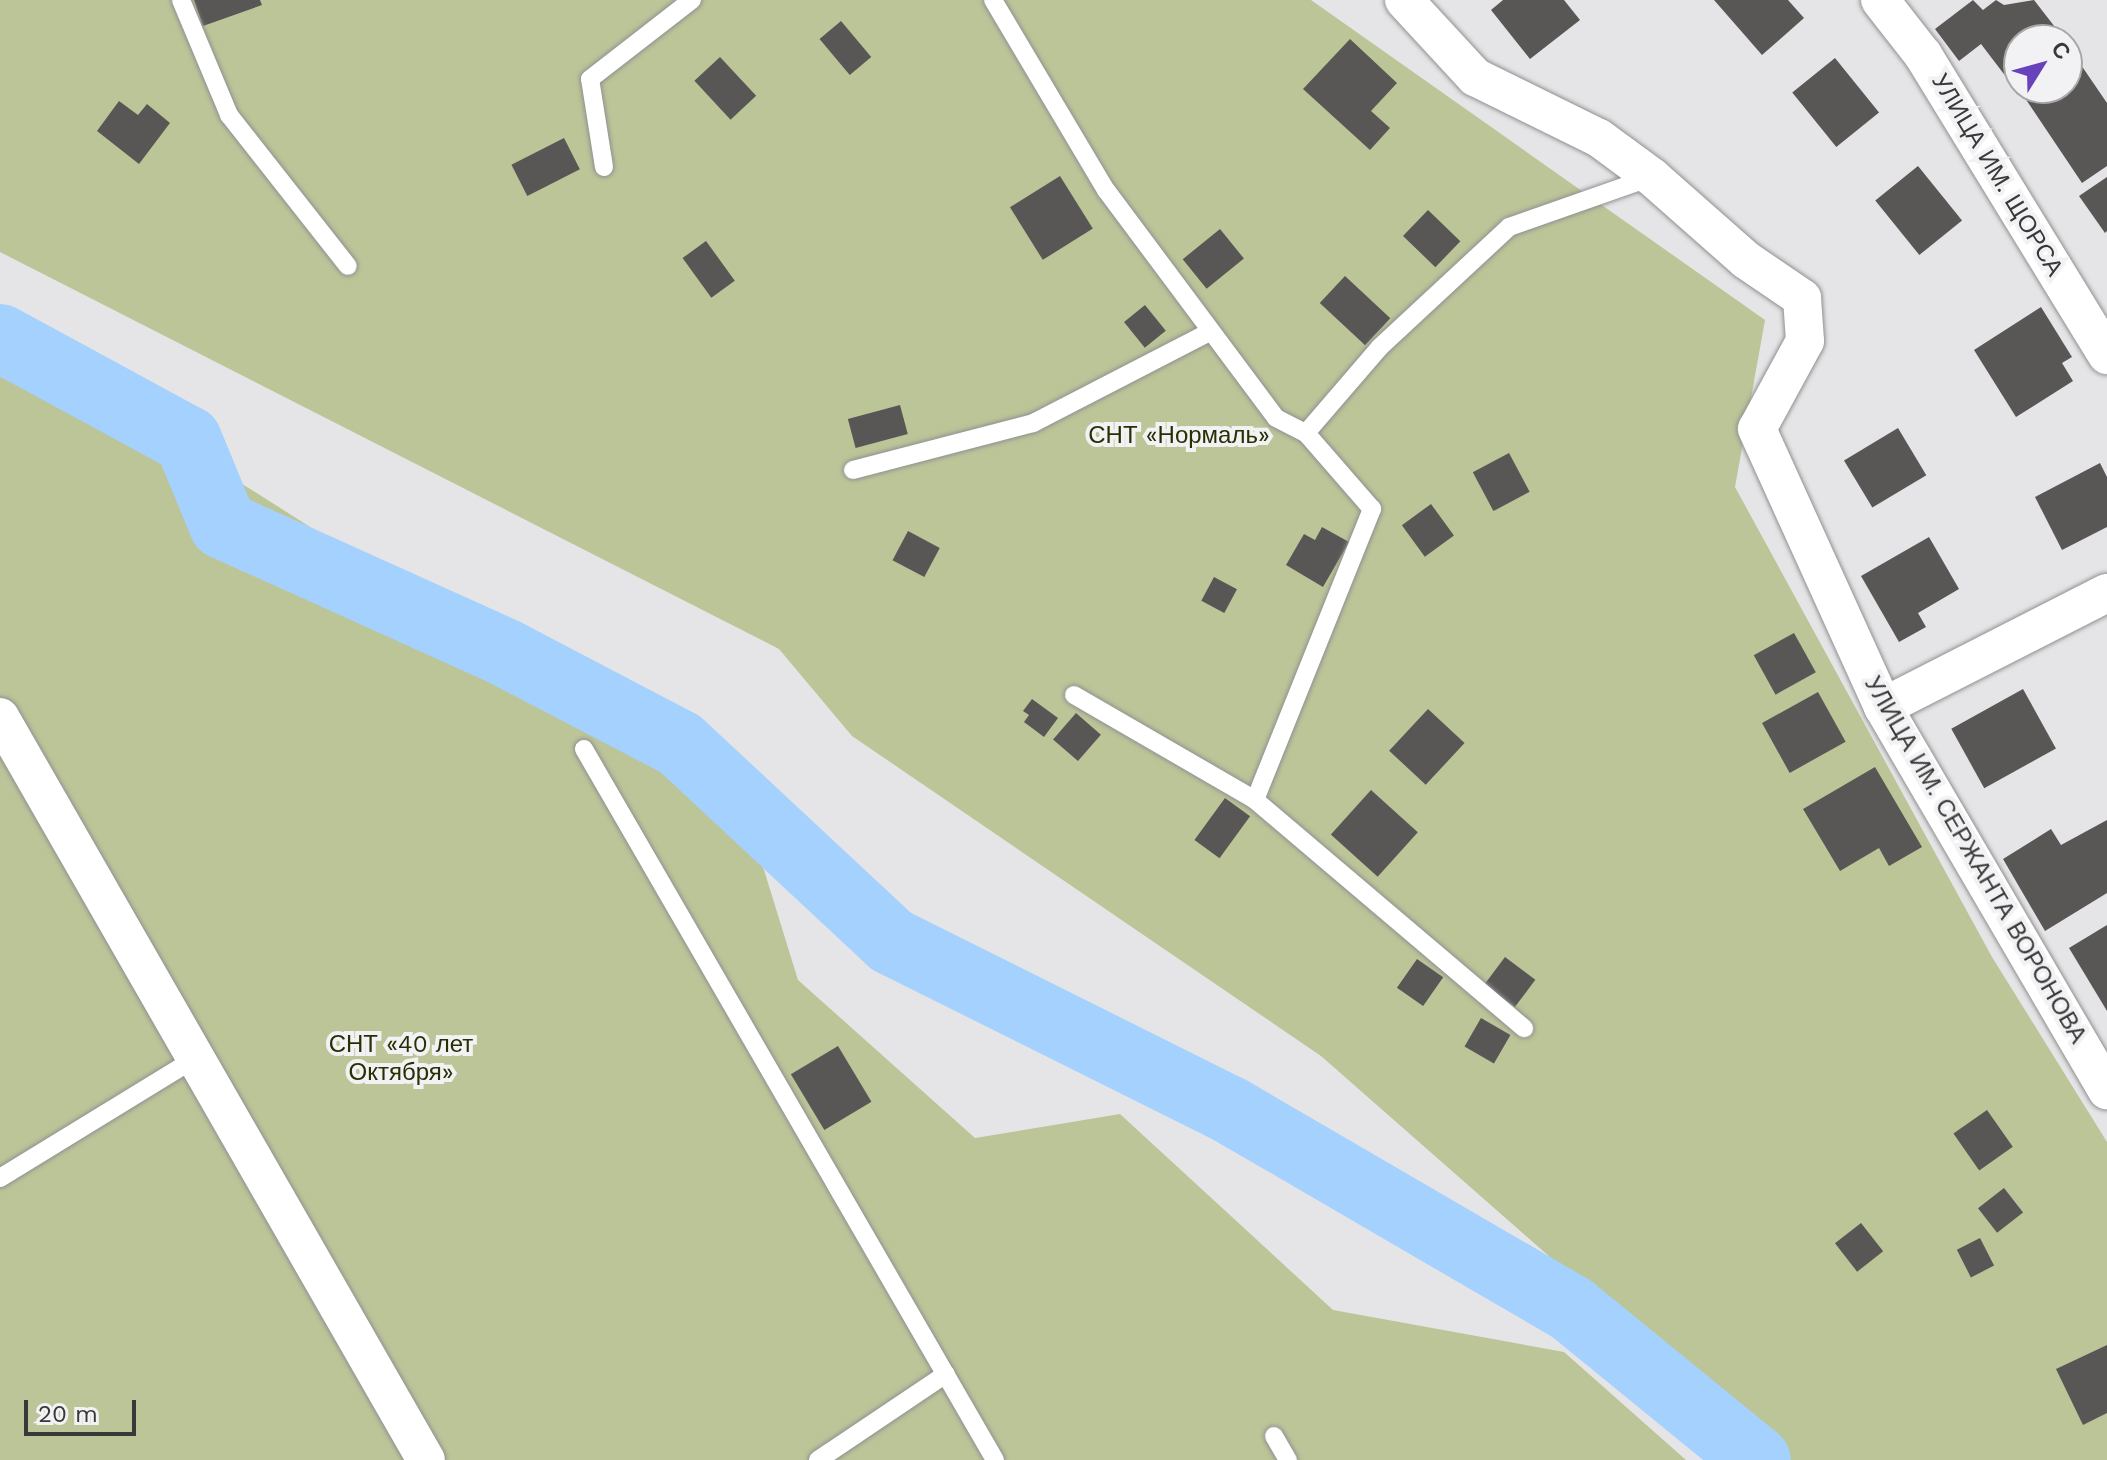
<!DOCTYPE html>
<meta charset="utf-8">
<style>
body{margin:0}
#map{position:relative;width:2107px;height:1460px;overflow:hidden;background:#e5e5e7;font-family:"Work Sans",sans-serif}
div>[style]{position:absolute}
[style*='--x']{left:calc(var(--x)*1px);top:calc(var(--y)*1px);width:calc(var(--w)*1px);rotate:calc(var(--a)*1deg)}
.green>*{inset:0;background:#bbc598}
.river>*{height:68px;margin:-34px;padding:0 34px;transform-origin:34px;border-radius:34px;background:#a4d1fd}
.building>*{inset:0;background:#585756;transform-origin:0 0}
.roads{filter:drop-shadow(0 0 2px #909091) drop-shadow(0 0 2px #909091)}
.service>*{height:18px;margin:-9px;padding:0 9px;transform-origin:9px;border-radius:9px;background:#fff}
.minor>*{height:38px;margin:-19px;padding:0 19px;transform-origin:19px;border-radius:19px;background:#fff}
span{translate:-50% -50%;white-space:nowrap;text-align:center;line-height:1.15;-webkit-text-stroke:8px #f2f2f4;paint-order:stroke}
.street-label{font-size:24px;color:#383838}
.park-label{font-size:24px;color:#282f03}
.north{position:absolute;left:2003px;top:24px;width:80px;height:80px;box-sizing:border-box;background:#f2f2f4;border:2px solid #a8a8a9;border-radius:50%;rotate:53deg;font-size:22px;font-weight:700;line-height:32px;text-align:center;color:#383838}
.north::after{content:'';display:block;margin:auto;width:28px;height:36px;background:#6842ba;clip-path:polygon(50% 0,100% 100%,50% 72%,0 100%)}
.scale{position:absolute;left:24px;top:1400px;width:112px;height:36px;box-sizing:border-box;border:4px solid #383838;border-top:0;padding-left:10px;font-size:24px;line-height:28px;white-space:nowrap;color:#383838;-webkit-text-stroke:6px #f2f2f4;paint-order:stroke}
</style>
<div id="map">
<div class="green">
<div style="clip-path:polygon(0 0,1311px 0,1765px 320px,1735px 487px,1992px 957px,2107px 1142px,2107px 1460px,1781px 1460px,1321px 1056px,852px 736px,779px 649px,0 252px)"></div>
<div style="clip-path:polygon(0 330px,743px 802px,798px 980px,975px 1138px,1120px 1114px,1333px 1310px,1564px 1352px,1686px 1460px,0 1460px)"></div>
</div>
<div class="river">
<div style="--x:0;--y:338;--w:214;--a:28.5"></div>
<div style="--x:188;--y:440;--w:92;--a:67.6"></div>
<div style="--x:223;--y:525;--w:311;--a:24.3"></div>
<div style="--x:506;--y:653;--w:196;--a:27.6"></div>
<div style="--x:680;--y:744;--w:289;--a:43"></div>
<div style="--x:891;--y:941;--w:379;--a:26.5"></div>
<div style="--x:1230;--y:1110;--w:397;--a:30.2"></div>
<div style="--x:1573;--y:1310;--w:237;--a:39.2"></div>
</div>
<div class="building">
<div style="clip-path:polygon(194px 0,260px 0,262px 5px,203px 26px)"></div>
<div style="clip-path:polygon(1503px 0,1564px 0,1580px 20px,1530px 59px,1491px 10px)"></div>
<div style="clip-path:polygon(1714px 0,1788px 0,1804px 18px,1762px 55px)"></div>
<div style="clip-path:polygon(1973px 0,1983px 10px,1996px 0,2004px 5px,2034px 0,2065px 40px,2019px 40px,2019px 75px,2010px 82px,1981px 44px,1959px 61px,1935px 29px)"></div>
<div style="left:841px;top:21px;width:47px;height:28px;rotate:50deg"></div>
<div style="clip-path:polygon(1350px 39px,1397px 83px,1371px 111px,1390px 128px,1370px 150px,1303px 89px)"></div>
<div style="left:720px;top:57px;width:53px;height:35px;rotate:47deg"></div>
<div style="left:1835px;top:58px;width:70px;height:55px;rotate:51deg"></div>
<div style="clip-path:polygon(2079px 62px,2107px 103px,2107px 166px,2082px 183px,2025px 98px,2040px 88px,2067px 88px,2067px 70px)"></div>
<div style="clip-path:polygon(119px 101px,138px 115px,147px 104px,170px 123px,139px 164px,97px 131px)"></div>
<div style="left:564px;top:138px;width:35px;height:59px;rotate:63deg"></div>
<div style="left:1918px;top:166px;width:70px;height:55px;rotate:51deg"></div>
<div style="left:1060px;top:176px;width:62px;height:59px;rotate:58deg"></div>
<div style="clip-path:polygon(2107px 177px,2107px 231px,2105px 233px,2079px 196px)"></div>
<div style="left:1428px;top:210px;width:45px;height:36px;rotate:44deg"></div>
<div style="left:1220px;top:229px;width:38px;height:48px;rotate:51deg"></div>
<div style="left:706px;top:241px;width:49px;height:29px;rotate:54deg"></div>
<div style="left:1345px;top:276px;width:62px;height:37px;rotate:43deg"></div>
<div style="left:1145px;top:305px;width:33px;height:27px;rotate:51deg"></div>
<div style="clip-path:polygon(2041px 307px,2072px 357px,2062px 363px,2073px 381px,2016px 417px,1974px 350px)"></div>
<div style="left:900px;top:405px;width:30px;height:54px;rotate:75deg"></div>
<div style="left:1898px;top:428px;width:55px;height:63px;rotate:59deg"></div>
<div style="left:1509px;top:453px;width:44px;height:41px;rotate:62deg"></div>
<div style="clip-path:polygon(2100px 463px,2107px 477px,2107px 527px,2062px 550px,2035px 497px)"></div>
<div style="left:1431px;top:504px;width:39px;height:36px;rotate:54deg"></div>
<div style="clip-path:polygon(1322px 527px,1349px 542px,1323px 587px,1286px 565px,1304px 534px,1315px 540px)"></div>
<div style="left:908px;top:531px;width:36px;height:33px;rotate:28deg"></div>
<div style="clip-path:polygon(1929px 537px,1959px 589px,1918px 613px,1926px 627px,1899px 642px,1861px 576px)"></div>
<div style="left:1214px;top:577px;width:26px;height:27px;rotate:28deg"></div>
<div style="left:1794px;top:633px;width:45px;height:46px;rotate:61deg"></div>
<div style="left:2023px;top:689px;width:68px;height:82px;rotate:61deg"></div>
<div style="left:1818px;top:692px;width:57px;height:64px;rotate:61deg"></div>
<div style="clip-path:polygon(1032px 699px,1058px 718px,1044px 737px,1024px 722px,1029px 715px,1023px 711px)"></div>
<div style="left:1428px;top:709px;width:50px;height:57px;rotate:43deg"></div>
<div style="left:1076px;top:713px;width:33px;height:35px;rotate:41deg"></div>
<div style="clip-path:polygon(1875px 767px,1922px 847px,1889px 866px,1879px 848px,1840px 871px,1803px 809px)"></div>
<div style="left:1371px;top:790px;width:63px;height:60px;rotate:42deg"></div>
<div style="left:1225px;top:798px;width:31px;height:52px;rotate:36deg"></div>
<div style="clip-path:polygon(2107px 820px,2107px 893px,2045px 931px,2003px 859px,2051px 829px,2061px 845px)"></div>
<div style="clip-path:polygon(2107px 925px,2107px 1011px,2069px 948px)"></div>
<div style="left:1505px;top:957px;width:38px;height:34px;rotate:37deg"></div>
<div style="left:1417px;top:959px;width:32px;height:35px;rotate:35deg"></div>
<div style="left:1481px;top:1018px;width:34px;height:33px;rotate:30deg"></div>
<div style="left:838px;top:1046px;width:65px;height:55px;rotate:59deg"></div>
<div style="left:1987px;top:1110px;width:45px;height:41px;rotate:55deg"></div>
<div style="left:2004px;top:1188px;width:31px;height:33px;rotate:52deg"></div>
<div style="left:1861px;top:1223px;width:36px;height:33px;rotate:52deg"></div>
<div style="left:1980px;top:1238px;width:31px;height:26px;rotate:63deg"></div>
<div style="clip-path:polygon(2107px 1345px,2107px 1413px,2083px 1425px,2056px 1369px)"></div>
</div>
<div class="roads">
<div class="service">
<div style="--x:181;--y:0;--w:125;--a:67.3"></div>
<div style="--x:229;--y:115;--w:192;--a:51.8"></div>
<div style="--x:993;--y:0;--w:221;--a:59.3"></div>
<div style="--x:1106;--y:190;--w:284;--a:53.3"></div>
<div style="--x:1276;--y:418;--w:34;--a:27"></div>
<div style="--x:604;--y:167;--w:89;--a:-99"></div>
<div style="--x:590;--y:79;--w:129;--a:-37.8"></div>
<div style="--x:853;--y:470;--w:186;--a:-14.6"></div>
<div style="--x:1033;--y:423;--w:200;--a:-27.3"></div>
<div style="--x:1074;--y:695;--w:209;--a:30.1"></div>
<div style="--x:1255;--y:800;--w:353;--a:40.3"></div>
<div style="--x:584;--y:749;--w:821;--a:59.97"></div>
<div style="--x:1255;--y:800;--w:314;--a:-68.1"></div>
<div style="--x:1372;--y:509;--w:101;--a:-131"></div>
<div style="--x:1306;--y:433;--w:113;--a:-49.3"></div>
<div style="--x:1380;--y:347;--w:176;--a:-42.9"></div>
<div style="--x:1509;--y:227;--w:151;--a:-19.3"></div>
<div style="--x:0;--y:1178;--w:228;--a:-31.5"></div>
<div style="--x:1274;--y:1436;--w:28;--a:60"></div>
<div style="--x:818;--y:1460;--w:154;--a:-33.9"></div>
</div>
<div class="minor">
<div style="--x:1404;--y:0;--w:105;--a:47.3"></div>
<div style="--x:1475;--y:77;--w:138;--a:26.2"></div>
<div style="--x:1599;--y:138;--w:66;--a:36.3"></div>
<div style="--x:1652;--y:177;--w:125;--a:41.4"></div>
<div style="--x:1746;--y:260;--w:68;--a:34.2"></div>
<div style="--x:1802;--y:298;--w:43;--a:86"></div>
<div style="--x:1805;--y:341;--w:100;--a:118.6"></div>
<div style="--x:1757;--y:429;--w:305;--a:65.6"></div>
<div style="--x:1883;--y:707;--w:444;--a:59.7"></div>
<div style="--x:1880;--y:0;--w:70;--a:52"></div>
<div style="--x:1923;--y:55;--w:352;--a:58.5"></div>
<div style="--x:1883;--y:707;--w:251;--a:-27"></div>
<div style="--x:0;--y:717;--w:856;--a:60.17"></div>
</div>
</div>
<div class="street-label">
<span style="left:1997px;top:175px;rotate:59deg">УЛИЦА ИМ. ЩОРСА</span>
<span style="left:1975px;top:860px;rotate:60deg">УЛИЦА ИМ. СЕРЖАНТА ВОРОНОВА</span>
</div>
<div class="park-label">
<span style="left:1179px;top:436px">СНТ «Нормаль»</span>
<span style="left:401px;top:1059px">СНТ «40 лет<br>Октября»</span>
</div>
<div class="north">С</div>
<div class="scale">20 m</div>
</div>
